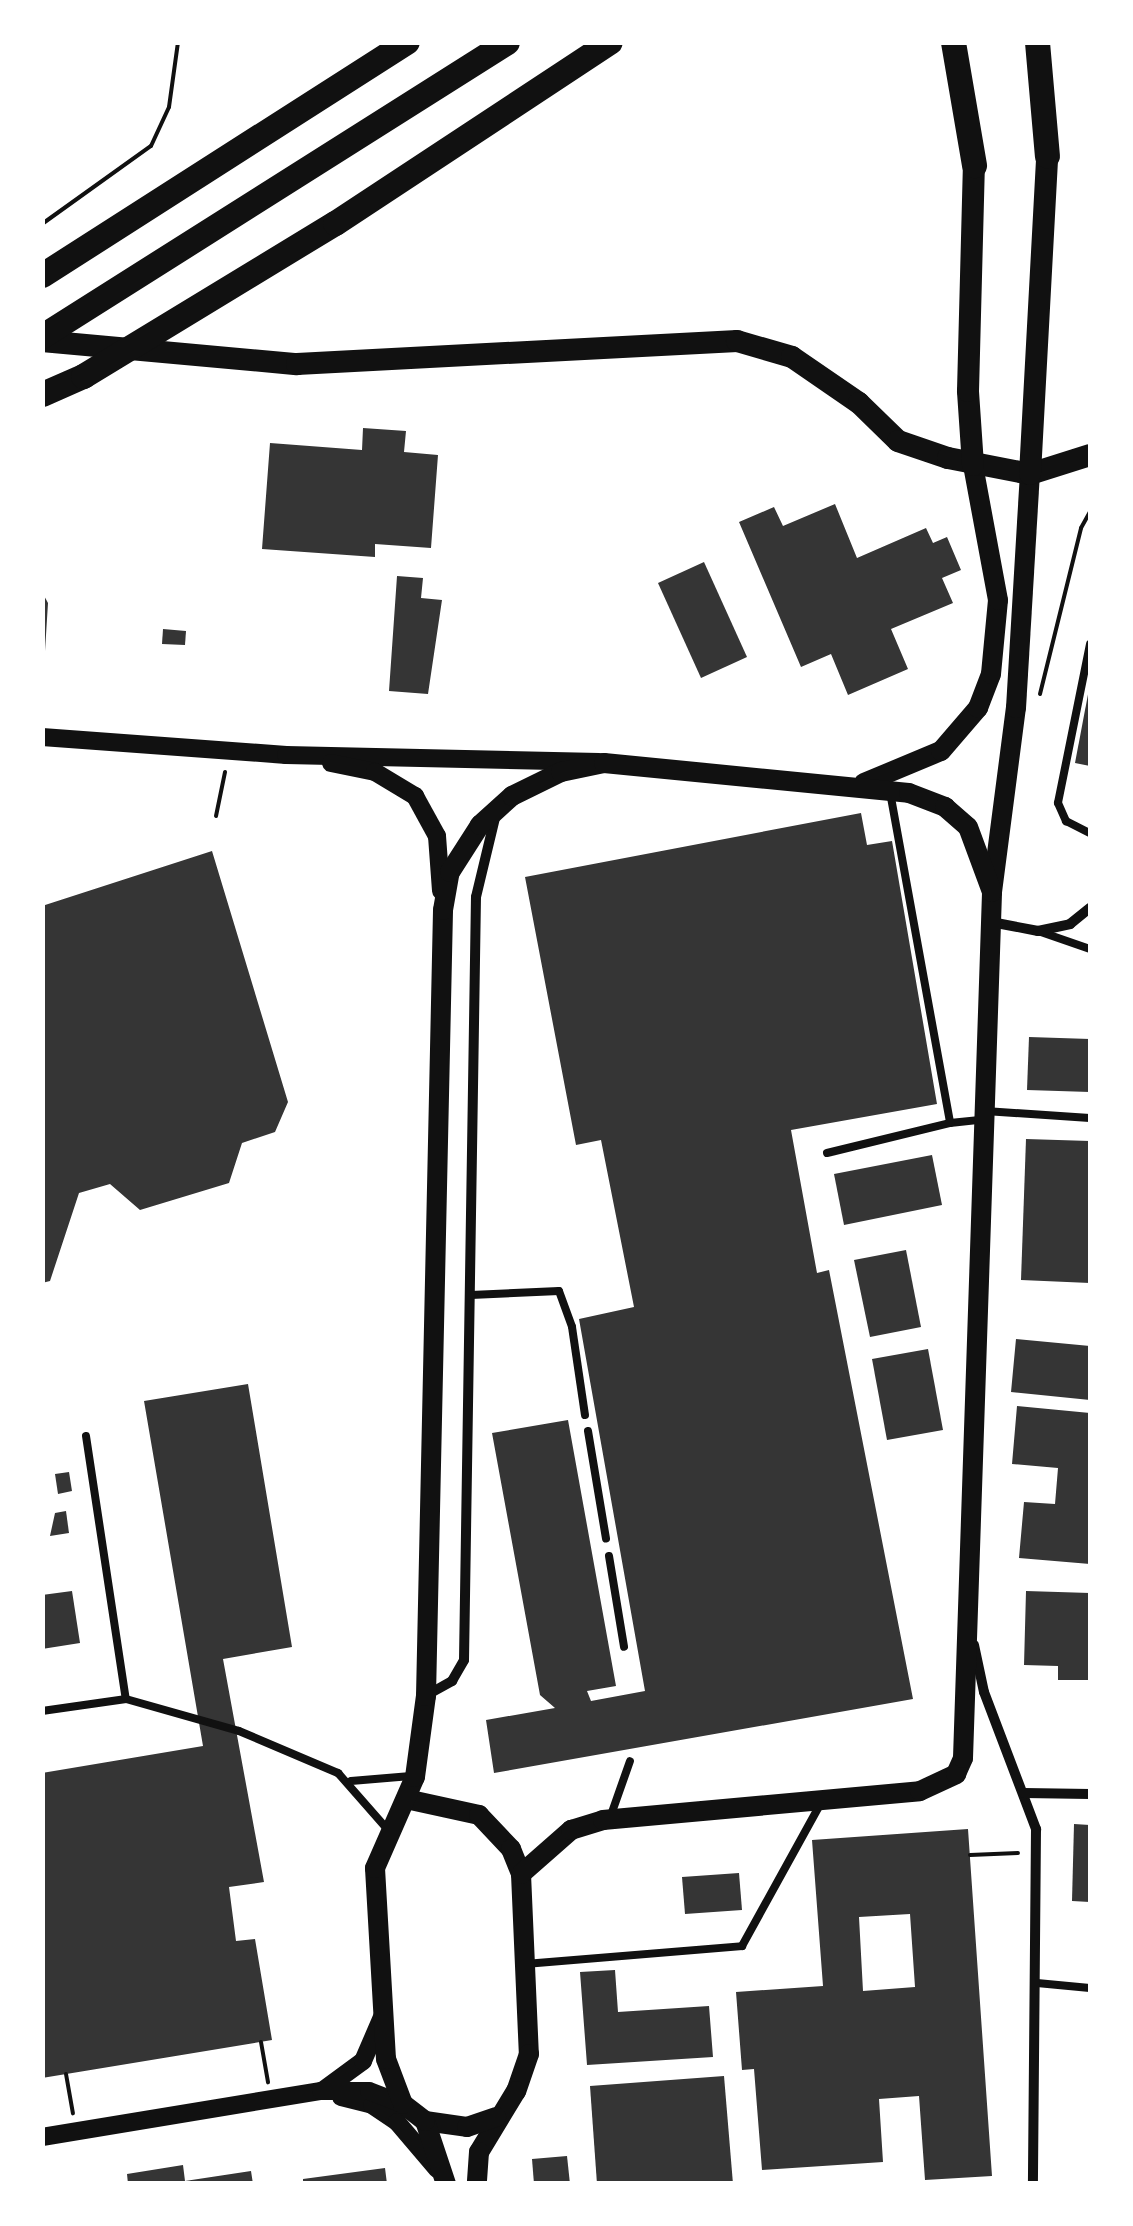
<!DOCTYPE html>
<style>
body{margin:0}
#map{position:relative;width:1133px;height:2226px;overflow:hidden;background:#fff;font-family:Spectral,serif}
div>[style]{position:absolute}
.building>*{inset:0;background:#353535}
.path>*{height:4px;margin:-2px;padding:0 2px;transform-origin:2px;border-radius:2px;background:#111}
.service>*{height:8px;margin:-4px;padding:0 4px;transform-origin:4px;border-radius:4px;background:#111}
.minor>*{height:10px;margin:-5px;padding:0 5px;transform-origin:5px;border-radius:5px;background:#111}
.tertiary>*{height:18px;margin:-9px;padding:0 9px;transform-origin:9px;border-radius:9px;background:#111}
.secondary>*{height:20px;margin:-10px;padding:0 10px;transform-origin:10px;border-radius:10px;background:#111}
.primary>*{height:22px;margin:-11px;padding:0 11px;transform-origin:11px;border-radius:11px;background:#111}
.motorway>*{height:25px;margin:-12.5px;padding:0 12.5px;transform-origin:12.5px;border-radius:12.5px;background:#111}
span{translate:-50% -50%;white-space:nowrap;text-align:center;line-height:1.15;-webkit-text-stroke:10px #fff;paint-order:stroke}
.frame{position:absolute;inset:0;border:45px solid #fff;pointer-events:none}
</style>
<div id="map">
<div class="building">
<div style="clip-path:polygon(363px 428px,406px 431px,404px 452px,438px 455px,431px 548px,375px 544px,375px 557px,262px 549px,270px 443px,362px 450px)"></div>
<div style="clip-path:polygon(835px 504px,857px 558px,926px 528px,933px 543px,947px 537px,961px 570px,942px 578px,953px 603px,891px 629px,908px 669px,848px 695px,831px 654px,801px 667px,739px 522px,774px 507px,783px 526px)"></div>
<div style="clip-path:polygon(704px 562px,747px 657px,701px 678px,658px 583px)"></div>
<div style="clip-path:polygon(397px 576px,423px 578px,421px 598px,442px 600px,428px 694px,389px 691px)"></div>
<div style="clip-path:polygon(42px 592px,48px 603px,45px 651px,42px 651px)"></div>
<div style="clip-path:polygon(163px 629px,186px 631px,185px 645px,162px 644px)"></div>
<div style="clip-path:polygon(1089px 689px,1090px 690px,1090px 766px,1075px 763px)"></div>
<div style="clip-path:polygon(861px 813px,867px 845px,892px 841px,937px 1104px,791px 1130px,817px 1273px,829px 1270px,913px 1699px,494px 1773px,486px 1720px,555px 1708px,540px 1695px,492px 1433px,568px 1420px,616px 1686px,587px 1691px,591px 1701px,645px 1691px,579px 1319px,634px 1307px,601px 1140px,576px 1145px,525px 877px)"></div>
<div style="clip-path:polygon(212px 851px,288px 1102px,275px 1132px,242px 1143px,229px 1183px,140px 1210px,110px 1184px,79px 1193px,50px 1281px,42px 1283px,42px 906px)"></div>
<div style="clip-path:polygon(1029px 1037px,1090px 1039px,1090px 1092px,1027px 1090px)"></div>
<div style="clip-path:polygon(1026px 1139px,1090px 1141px,1090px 1283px,1021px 1280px)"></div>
<div style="clip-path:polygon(932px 1155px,942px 1205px,844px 1225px,834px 1174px)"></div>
<div style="clip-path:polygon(906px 1250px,921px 1327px,870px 1337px,854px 1260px)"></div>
<div style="clip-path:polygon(1016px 1339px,1090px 1346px,1090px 1400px,1011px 1392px)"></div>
<div style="clip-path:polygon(928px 1349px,943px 1430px,887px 1440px,872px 1359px)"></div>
<div style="clip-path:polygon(248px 1384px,292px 1647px,223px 1659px,264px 1882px,229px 1887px,236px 1941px,255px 1939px,272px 2040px,42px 2078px,42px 1773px,203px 1746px,144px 1401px)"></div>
<div style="clip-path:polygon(1017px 1406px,1090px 1413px,1090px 1564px,1019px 1558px,1024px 1502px,1055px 1504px,1058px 1468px,1012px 1464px)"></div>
<div style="clip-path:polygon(69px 1472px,72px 1491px,58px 1494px,55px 1474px)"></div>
<div style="clip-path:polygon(66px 1511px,69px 1533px,50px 1536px,55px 1513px)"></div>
<div style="clip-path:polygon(72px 1591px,80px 1643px,42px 1649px,42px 1595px)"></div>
<div style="clip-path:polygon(1026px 1591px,1090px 1593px,1090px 1680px,1058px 1680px,1058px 1666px,1024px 1665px)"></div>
<div style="clip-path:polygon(1074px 1824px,1090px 1825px,1090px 1902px,1072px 1901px)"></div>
<div style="clip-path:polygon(evenodd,968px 1829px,992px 2176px,925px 2180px,919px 2096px,879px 2099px,883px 2162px,762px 2170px,754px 2069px,742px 2070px,736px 1992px,823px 1986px,812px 1840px,968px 1829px,910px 1914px,915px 1987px,863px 1991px,859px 1917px,910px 1914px)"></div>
<div style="clip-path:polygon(739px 1873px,742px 1910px,685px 1914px,682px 1877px)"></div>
<div style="clip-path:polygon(615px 1970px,618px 2012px,709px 2006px,713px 2057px,587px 2065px,580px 1972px)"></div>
<div style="clip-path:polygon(724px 2076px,733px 2184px,597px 2184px,590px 2086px)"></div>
<div style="clip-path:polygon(567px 2156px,570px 2184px,534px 2184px,532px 2159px)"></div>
<div style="clip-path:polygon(183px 2165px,185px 2181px,251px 2171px,253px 2184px,128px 2184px,127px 2174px)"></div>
<div style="clip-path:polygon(385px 2168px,387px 2184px,303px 2184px,303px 2179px)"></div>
</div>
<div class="path">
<div style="left:42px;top:224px;width:134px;rotate:-35.6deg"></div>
<div style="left:151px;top:146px;width:43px;rotate:-65.2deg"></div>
<div style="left:169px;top:107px;width:66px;rotate:-82.1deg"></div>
<div style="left:1040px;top:694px;width:171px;rotate:-76.1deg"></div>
<div style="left:1081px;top:528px;width:18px;rotate:-61deg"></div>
<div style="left:216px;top:816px;width:45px;rotate:-78.4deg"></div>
<div style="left:970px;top:1855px;width:48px;rotate:-2.4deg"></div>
<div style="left:261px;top:2042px;width:41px;rotate:80.1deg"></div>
<div style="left:66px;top:2074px;width:40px;rotate:80deg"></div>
</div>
<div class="service">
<div style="left:1090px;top:644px;width:162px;rotate:101.4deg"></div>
<div style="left:1058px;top:803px;width:20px;rotate:66deg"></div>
<div style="left:1066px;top:821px;width:27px;rotate:27deg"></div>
<div style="left:890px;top:792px;width:336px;rotate:79.7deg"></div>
<div style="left:950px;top:1123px;width:30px;rotate:-6deg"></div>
<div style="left:1038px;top:931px;width:55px;rotate:19.1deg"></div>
<div style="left:985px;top:1111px;width:105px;rotate:3.8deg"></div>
<div style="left:827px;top:1153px;width:127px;rotate:-13.7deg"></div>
<div style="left:471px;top:1295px;width:88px;rotate:-2.6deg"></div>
<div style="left:559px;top:1291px;width:38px;rotate:70deg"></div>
<div style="left:572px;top:1327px;width:89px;rotate:81.6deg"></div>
<div style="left:588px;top:1431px;width:109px;rotate:80.5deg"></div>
<div style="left:86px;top:1436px;width:266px;rotate:81.4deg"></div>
<div style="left:126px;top:1699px;width:117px;rotate:15.8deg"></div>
<div style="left:239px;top:1731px;width:108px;rotate:23deg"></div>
<div style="left:338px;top:1773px;width:76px;rotate:48.7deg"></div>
<div style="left:609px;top:1556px;width:92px;rotate:80.6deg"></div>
<div style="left:42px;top:1711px;width:85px;rotate:-8.1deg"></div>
<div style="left:351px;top:1781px;width:60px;rotate:-4.8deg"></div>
<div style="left:611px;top:1815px;width:57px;rotate:-70.6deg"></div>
<div style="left:525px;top:1964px;width:218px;rotate:-4.7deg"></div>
<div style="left:742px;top:1946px;width:163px;rotate:-61.1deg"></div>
<div style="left:1037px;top:1983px;width:53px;rotate:5.4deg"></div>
</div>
<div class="minor">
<div style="left:991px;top:922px;width:48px;rotate:10.8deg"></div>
<div style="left:1038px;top:931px;width:33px;rotate:-12deg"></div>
<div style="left:1070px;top:924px;width:26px;rotate:-39deg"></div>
<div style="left:974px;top:1645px;width:48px;rotate:78deg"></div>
<div style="left:984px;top:1692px;width:147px;rotate:69.2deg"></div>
<div style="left:1036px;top:1829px;width:355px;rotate:90.5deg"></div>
<div style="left:427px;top:1695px;width:29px;rotate:-29deg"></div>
<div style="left:452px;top:1681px;width:24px;rotate:-60deg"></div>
<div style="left:464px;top:1660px;width:763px;rotate:-89.1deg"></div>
<div style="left:476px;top:897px;width:81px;rotate:-76.5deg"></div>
<div style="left:1024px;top:1793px;width:66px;rotate:0.9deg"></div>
</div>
<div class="tertiary">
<div style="left:42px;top:737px;width:245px;rotate:4.2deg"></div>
<div style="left:286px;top:755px;width:313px;rotate:1.3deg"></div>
<div style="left:331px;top:763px;width:45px;rotate:11.6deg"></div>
<div style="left:375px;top:772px;width:47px;rotate:31deg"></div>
<div style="left:415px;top:796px;width:46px;rotate:61.2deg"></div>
<div style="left:437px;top:836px;width:55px;rotate:85.8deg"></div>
<div style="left:322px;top:2091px;width:51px;rotate:-36.2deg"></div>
<div style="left:363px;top:2061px;width:48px;rotate:-66.6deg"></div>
<div style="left:341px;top:2097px;width:32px;rotate:14deg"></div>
<div style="left:372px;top:2105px;width:30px;rotate:34deg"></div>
<div style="left:397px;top:2122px;width:62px;rotate:49.6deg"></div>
<div style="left:42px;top:2137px;width:283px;rotate:-9.4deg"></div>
<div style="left:321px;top:2091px;width:48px"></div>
<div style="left:369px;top:2091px;width:36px;rotate:21deg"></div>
</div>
<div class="secondary">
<div style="left:864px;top:783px;width:83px;rotate:-22.6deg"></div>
<div style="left:941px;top:751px;width:57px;rotate:-49.3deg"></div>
<div style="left:978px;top:708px;width:36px;rotate:-69deg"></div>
<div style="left:991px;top:674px;width:74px;rotate:-84.6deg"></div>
<div style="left:998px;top:600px;width:137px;rotate:-100.5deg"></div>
<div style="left:406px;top:1799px;width:75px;rotate:12.4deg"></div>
<div style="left:479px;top:1815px;width:47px;rotate:46.7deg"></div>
<div style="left:511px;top:1849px;width:27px;rotate:68deg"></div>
<div style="left:521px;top:1874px;width:180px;rotate:87.5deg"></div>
<div style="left:529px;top:2054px;width:39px;rotate:109deg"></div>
<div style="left:516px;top:2091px;width:71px;rotate:121.2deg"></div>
<div style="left:479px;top:2152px;width:32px;rotate:94deg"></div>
<div style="left:521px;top:1874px;width:67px;rotate:-41.3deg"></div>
<div style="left:571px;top:1830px;width:34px;rotate:-17deg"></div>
<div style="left:603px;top:1820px;width:318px;rotate:-5.2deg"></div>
<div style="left:920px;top:1791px;width:40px;rotate:-25deg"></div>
<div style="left:956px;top:1774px;width:17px;rotate:-66deg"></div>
<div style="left:963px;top:1758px;width:866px;rotate:-88.08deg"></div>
<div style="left:992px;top:892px;width:186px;rotate:-82.6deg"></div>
<div style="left:1016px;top:708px;width:234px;rotate:-86.6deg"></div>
<div style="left:425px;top:2121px;width:42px;rotate:8.1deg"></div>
<div style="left:467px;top:2127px;width:31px;rotate:-19deg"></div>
<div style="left:446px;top:2184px;width:66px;rotate:-108.4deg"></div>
<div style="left:425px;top:2121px;width:28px;rotate:-142deg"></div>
<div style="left:403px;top:2104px;width:48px;rotate:-110.7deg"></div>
<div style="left:386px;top:2059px;width:191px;rotate:-93.3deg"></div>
<div style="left:375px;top:1868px;width:99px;rotate:-66.3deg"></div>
<div style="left:415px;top:1777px;width:82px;rotate:-82.3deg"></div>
<div style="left:426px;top:1696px;width:786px;rotate:-88.76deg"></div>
<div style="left:443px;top:910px;width:39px;rotate:-80deg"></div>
<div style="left:450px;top:872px;width:56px;rotate:-57.4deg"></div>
<div style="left:480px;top:825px;width:43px;rotate:-42.2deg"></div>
<div style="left:512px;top:796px;width:55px;rotate:-26.1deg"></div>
<div style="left:561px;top:772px;width:44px;rotate:-11.8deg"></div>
<div style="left:604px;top:763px;width:306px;rotate:5.6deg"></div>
<div style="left:909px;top:793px;width:39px;rotate:21deg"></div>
<div style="left:945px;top:807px;width:30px;rotate:41deg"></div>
<div style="left:968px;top:827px;width:69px;rotate:69.7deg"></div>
</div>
<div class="primary">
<div style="left:42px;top:341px;width:256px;rotate:5.2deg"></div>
<div style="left:297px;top:364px;width:441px;rotate:-3deg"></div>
<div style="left:737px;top:341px;width:57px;rotate:16.2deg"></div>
<div style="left:792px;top:357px;width:81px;rotate:34.5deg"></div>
<div style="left:859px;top:403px;width:54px;rotate:44.3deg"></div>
<div style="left:898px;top:441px;width:53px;rotate:18.8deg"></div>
<div style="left:948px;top:458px;width:84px;rotate:11deg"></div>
<div style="left:1030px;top:474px;width:63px;rotate:-17.6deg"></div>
<div style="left:973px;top:465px;width:74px;rotate:-93.9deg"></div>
<div style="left:968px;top:391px;width:226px;rotate:-88.5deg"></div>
<div style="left:1030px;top:474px;width:318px;rotate:-86.9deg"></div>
</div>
<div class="motorway">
<div style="left:953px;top:42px;width:125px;rotate:80.3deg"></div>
<div style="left:1037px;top:42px;width:114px;rotate:85deg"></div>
<div style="left:42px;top:275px;width:433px;rotate:-32.6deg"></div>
<div style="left:42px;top:336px;width:550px;rotate:-32.3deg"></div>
<div style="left:42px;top:394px;width:45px;rotate:-23.7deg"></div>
<div style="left:83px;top:376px;width:295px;rotate:-31.3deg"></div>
<div style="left:335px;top:223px;width:329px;rotate:-33.4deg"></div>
</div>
<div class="frame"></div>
</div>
